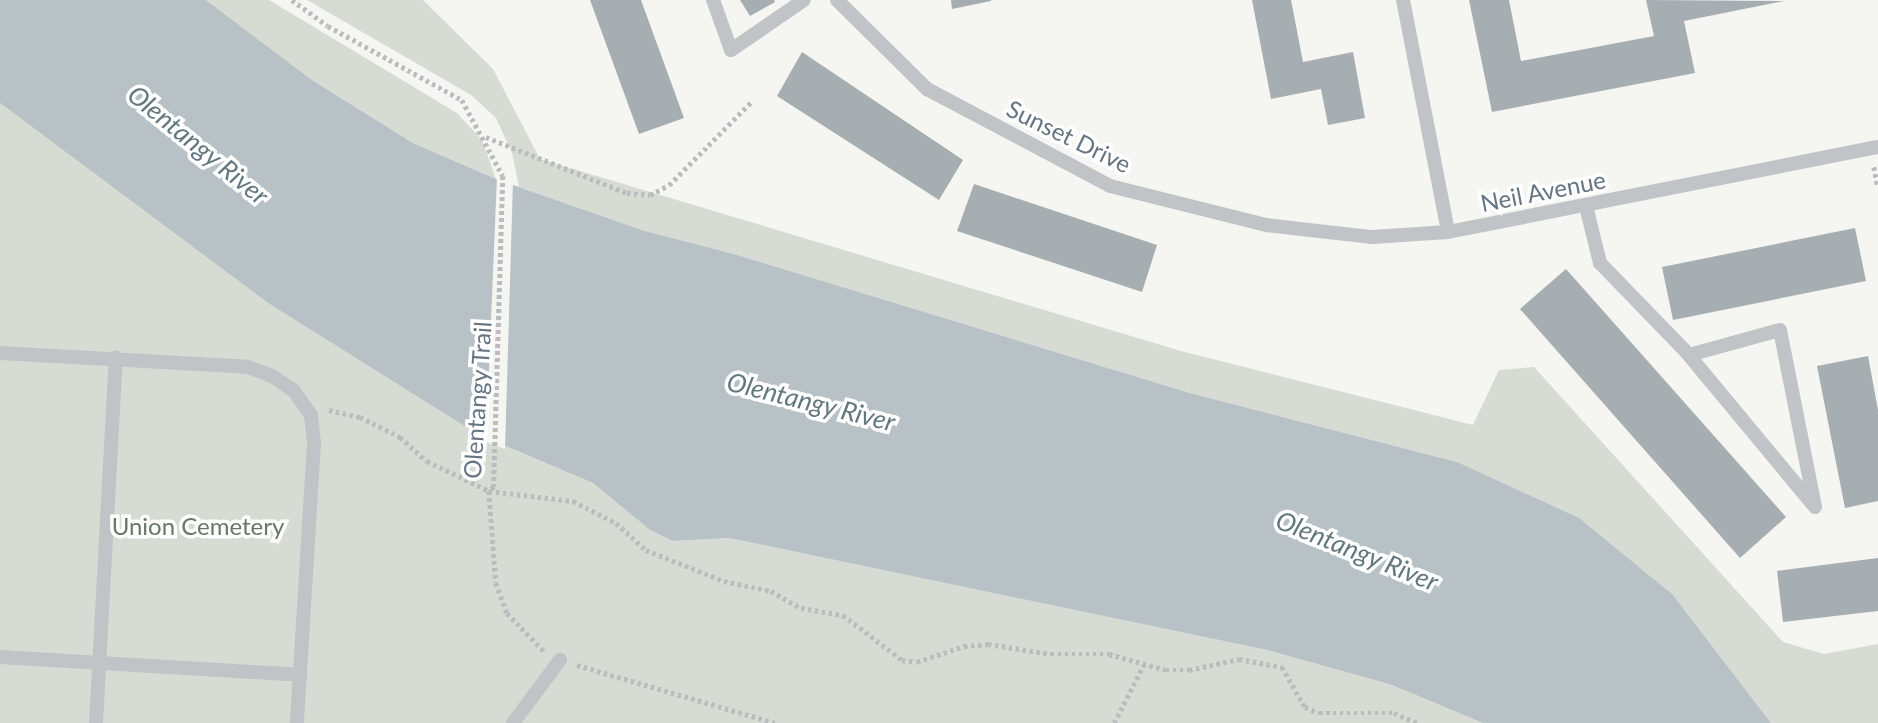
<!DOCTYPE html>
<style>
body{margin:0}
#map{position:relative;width:1878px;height:723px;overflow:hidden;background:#f5f5f2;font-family:Lato,sans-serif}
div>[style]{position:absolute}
.green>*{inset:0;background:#d6dcd3}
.water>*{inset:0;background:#b8c2c6}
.pier>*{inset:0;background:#f5f5f2}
.building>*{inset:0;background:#a6aeb2}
.path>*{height:4.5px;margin-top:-2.25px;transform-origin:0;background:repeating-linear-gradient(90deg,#babcbe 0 3.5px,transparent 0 7px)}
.lane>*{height:14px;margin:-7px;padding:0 7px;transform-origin:7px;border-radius:7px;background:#c0c4c7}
span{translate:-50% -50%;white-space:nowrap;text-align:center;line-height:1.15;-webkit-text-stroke:7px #fff;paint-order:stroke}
.street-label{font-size:24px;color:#667581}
.park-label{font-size:24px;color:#697865}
.water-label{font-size:26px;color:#62777e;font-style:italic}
</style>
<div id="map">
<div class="green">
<div style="clip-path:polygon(206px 0,269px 0,457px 113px,482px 140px,496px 179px,413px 143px,312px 80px)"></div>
<div style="clip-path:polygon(307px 0,423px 0,493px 69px,540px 159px,1181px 351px,1473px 425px,1499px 370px,1534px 367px,1783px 642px,1824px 654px,1878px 644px,1878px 723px,1771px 723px,1673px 595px,1457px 462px,1190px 393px,734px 254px,645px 231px,519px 187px,512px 153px,496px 118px,471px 95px)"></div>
<div style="clip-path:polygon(0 103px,268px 303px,477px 434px,593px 483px,650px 530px,673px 541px,729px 538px,1267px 650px,1392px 685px,1483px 723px,0 723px)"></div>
</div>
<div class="water">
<div style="clip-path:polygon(0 0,206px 0,312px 80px,413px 143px,496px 179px,645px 231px,734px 254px,1190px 393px,1457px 462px,1579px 518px,1673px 595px,1771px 723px,1483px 723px,1392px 685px,1267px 650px,729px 538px,673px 541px,650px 530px,593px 483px,477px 434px,268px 303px,0 103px)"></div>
</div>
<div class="pier">
<div style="clip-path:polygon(497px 176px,513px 181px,505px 449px,486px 442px)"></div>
</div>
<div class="building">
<div style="clip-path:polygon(590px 0,641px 0,684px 118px,639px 134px)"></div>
<div style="clip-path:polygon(740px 0,774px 0,775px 2px,750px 16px)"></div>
<div style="clip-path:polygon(951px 0,991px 0,991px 1px,952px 9px)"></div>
<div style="clip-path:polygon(1252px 0,1291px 0,1303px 62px,1353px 52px,1365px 118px,1328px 125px,1321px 89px,1271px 99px)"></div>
<div style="clip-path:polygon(1469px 0,1509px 0,1521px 61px,1654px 36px,1646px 0,1784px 1px,1684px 21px,1695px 73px,1492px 112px)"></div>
<div style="clip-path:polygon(802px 52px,963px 160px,939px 200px,777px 96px)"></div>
<div style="clip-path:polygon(974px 184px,1157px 245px,1142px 292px,957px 231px)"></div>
<div style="clip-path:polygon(1855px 228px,1866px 281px,1673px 320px,1662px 267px)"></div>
<div style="clip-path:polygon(1566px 269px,1786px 517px,1740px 558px,1520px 309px)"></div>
<div style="clip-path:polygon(1868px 356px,1878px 410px,1878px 501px,1845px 508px,1817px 366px)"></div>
<div style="clip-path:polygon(1878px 558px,1878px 611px,1783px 622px,1777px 571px)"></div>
</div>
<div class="path">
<div style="left:292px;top:0;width:44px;rotate:35.8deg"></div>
<div style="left:328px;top:26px;width:153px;rotate:28.9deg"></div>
<div style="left:462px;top:100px;width:86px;rotate:61.7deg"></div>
<div style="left:503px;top:176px;width:311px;rotate:91.7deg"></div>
<div style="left:494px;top:487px;width:6px;rotate:141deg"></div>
<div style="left:489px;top:491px;width:92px;rotate:85.6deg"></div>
<div style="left:496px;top:583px;width:32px;rotate:70deg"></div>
<div style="left:507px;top:613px;width:53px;rotate:45.8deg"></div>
<div style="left:486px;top:137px;width:152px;rotate:21.7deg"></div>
<div style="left:627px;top:193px;width:23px;rotate:5deg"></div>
<div style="left:650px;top:195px;width:21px;rotate:-28deg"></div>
<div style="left:669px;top:185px;width:117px;rotate:-45.3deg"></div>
<div style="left:1874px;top:167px;width:20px;rotate:79deg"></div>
<div style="left:329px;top:410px;width:32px;rotate:13deg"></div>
<div style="left:360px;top:417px;width:45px;rotate:26.6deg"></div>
<div style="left:400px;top:437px;width:36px;rotate:42deg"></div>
<div style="left:427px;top:461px;width:69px;rotate:25.8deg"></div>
<div style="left:489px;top:491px;width:85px;rotate:6.8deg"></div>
<div style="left:573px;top:501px;width:48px;rotate:27.1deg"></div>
<div style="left:616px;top:523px;width:40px;rotate:42deg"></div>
<div style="left:646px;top:550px;width:84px;rotate:21.7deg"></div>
<div style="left:724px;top:581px;width:48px;rotate:12deg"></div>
<div style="left:771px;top:591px;width:34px;rotate:30deg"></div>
<div style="left:801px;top:608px;width:43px;rotate:9.5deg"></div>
<div style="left:843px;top:615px;width:74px;rotate:37.3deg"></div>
<div style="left:902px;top:660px;width:15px;rotate:8deg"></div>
<div style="left:917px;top:662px;width:50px;rotate:-18.8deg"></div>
<div style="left:964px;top:646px;width:24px;rotate:-5deg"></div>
<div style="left:988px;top:644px;width:64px;rotate:9deg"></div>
<div style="left:1051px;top:654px;width:58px"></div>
<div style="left:1109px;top:654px;width:59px;rotate:15.7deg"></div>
<div style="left:1166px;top:670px;width:23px"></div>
<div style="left:1189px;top:670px;width:51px;rotate:-12.4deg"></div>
<div style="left:1239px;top:659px;width:44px;rotate:10.5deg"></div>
<div style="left:1282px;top:667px;width:46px;rotate:60.1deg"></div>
<div style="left:1305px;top:707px;width:15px;rotate:23deg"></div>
<div style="left:1319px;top:713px;width:75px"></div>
<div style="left:1394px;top:713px;width:26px;rotate:23deg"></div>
<div style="left:577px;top:665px;width:206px;rotate:16.3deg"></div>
<div style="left:1114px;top:723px;width:64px;rotate:-63deg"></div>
</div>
<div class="lane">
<div style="left:713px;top:0;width:53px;rotate:70.2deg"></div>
<div style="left:731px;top:50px;width:88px;rotate:-34.4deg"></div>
<div style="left:837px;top:0;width:127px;rotate:44.7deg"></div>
<div style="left:927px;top:89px;width:207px;rotate:27.9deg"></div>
<div style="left:1110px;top:186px;width:161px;rotate:14deg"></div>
<div style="left:1266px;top:225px;width:107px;rotate:6.5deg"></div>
<div style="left:1372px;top:237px;width:76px;rotate:-3.8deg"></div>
<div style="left:1448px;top:232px;width:438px;rotate:-11.2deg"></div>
<div style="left:1403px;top:0;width:236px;rotate:79deg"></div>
<div style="left:1586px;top:206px;width:59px;rotate:76.2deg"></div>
<div style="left:1600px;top:263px;width:128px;rotate:45.9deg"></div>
<div style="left:1780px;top:330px;width:180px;rotate:78.8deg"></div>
<div style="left:1815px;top:507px;width:197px;rotate:-129.7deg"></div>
<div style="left:1689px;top:355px;width:94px;rotate:-15.4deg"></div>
<div style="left:0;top:353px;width:248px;rotate:3.2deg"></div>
<div style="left:248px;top:367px;width:26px;rotate:21deg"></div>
<div style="left:272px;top:376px;width:27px;rotate:34deg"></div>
<div style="left:294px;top:391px;width:29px;rotate:55deg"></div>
<div style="left:311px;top:415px;width:28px;rotate:84deg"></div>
<div style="left:314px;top:443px;width:281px;rotate:93.5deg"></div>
<div style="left:0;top:657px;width:301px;rotate:3.4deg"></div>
<div style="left:96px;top:723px;width:366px;rotate:-86.9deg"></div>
<div style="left:513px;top:723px;width:79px;rotate:-53.3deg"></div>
</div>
<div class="street-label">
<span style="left:1069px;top:136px;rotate:26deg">Sunset Drive</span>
<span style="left:1543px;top:191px;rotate:-11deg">Neil Avenue</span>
<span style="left:477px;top:400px;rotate:-86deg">Olentangy Trail</span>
</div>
<div class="park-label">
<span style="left:198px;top:526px">Union Cemetery</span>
</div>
<div class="water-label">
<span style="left:198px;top:145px;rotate:39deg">Olentangy River</span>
<span style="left:811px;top:402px;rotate:14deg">Olentangy River</span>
<span style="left:1357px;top:551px;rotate:22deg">Olentangy River</span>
</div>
</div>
